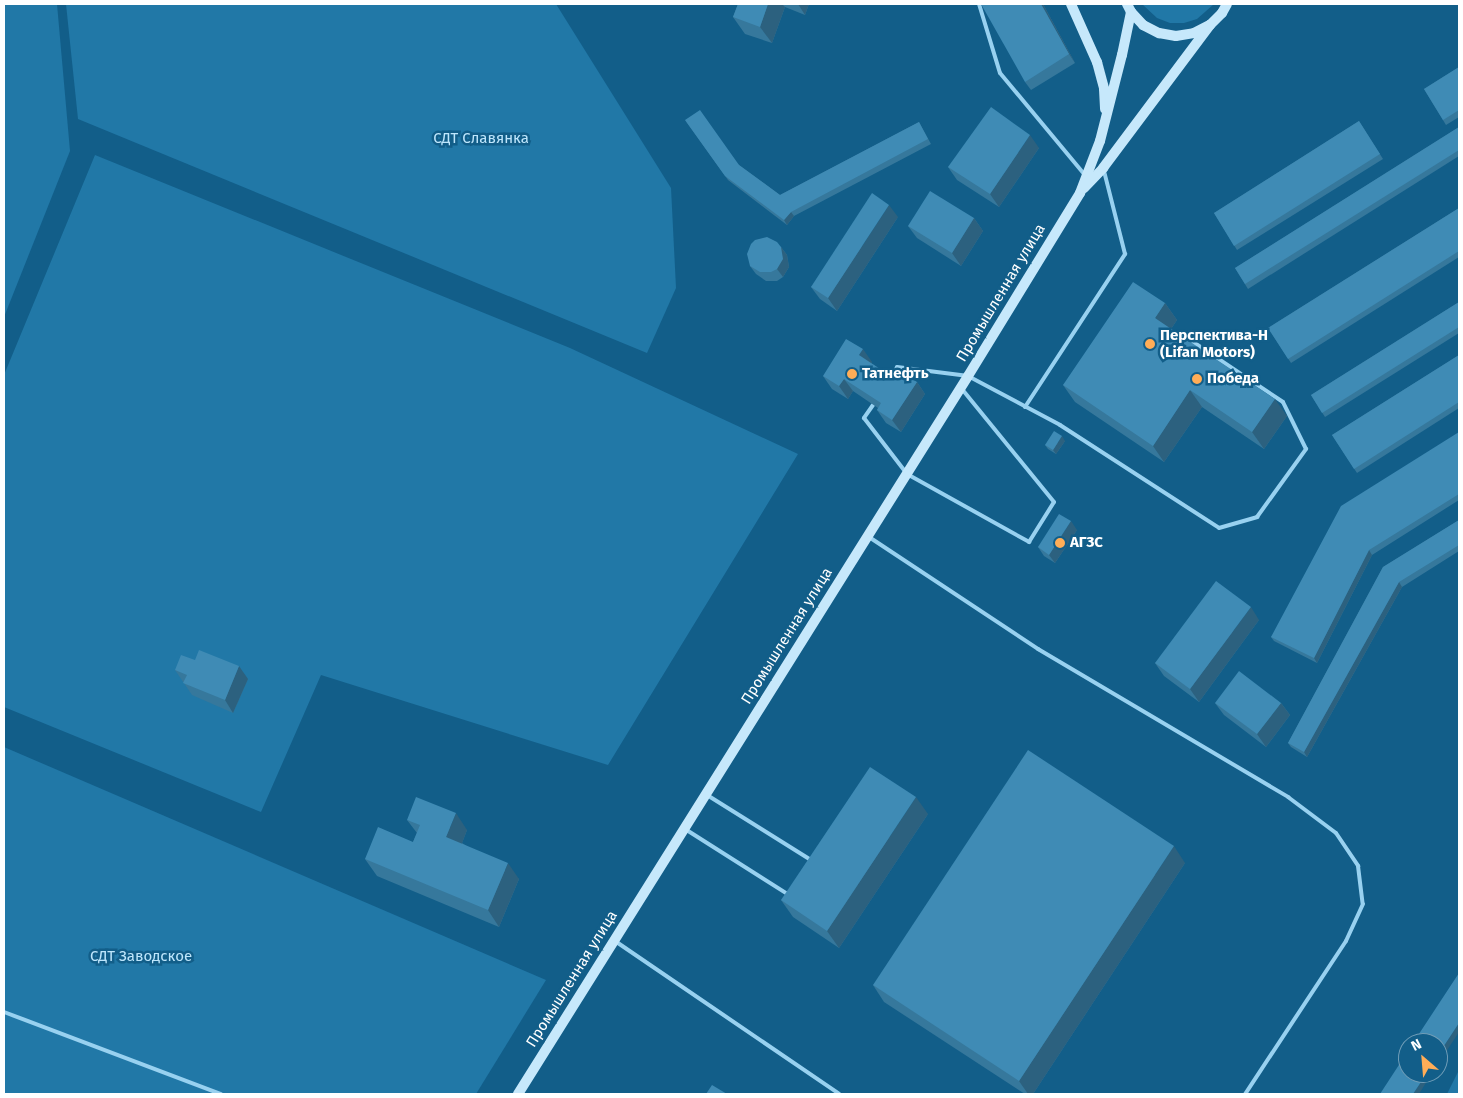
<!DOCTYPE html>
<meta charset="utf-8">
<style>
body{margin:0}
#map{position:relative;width:1463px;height:1098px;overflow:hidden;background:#125e89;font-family:"Fira Sans",sans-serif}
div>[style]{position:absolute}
.green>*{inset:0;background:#2178a7}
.lane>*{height:4px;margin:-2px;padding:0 2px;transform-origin:2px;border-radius:2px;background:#98d1f0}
.secondary>*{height:10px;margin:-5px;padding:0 5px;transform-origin:5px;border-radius:5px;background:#c6e8fb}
.wall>*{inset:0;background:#36789c}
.shaded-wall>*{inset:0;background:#2c617f}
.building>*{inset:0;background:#3f8bb5}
.dots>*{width:14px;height:14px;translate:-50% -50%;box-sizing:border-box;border:2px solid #125e89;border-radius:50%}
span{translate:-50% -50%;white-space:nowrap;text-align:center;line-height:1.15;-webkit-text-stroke:5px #125e89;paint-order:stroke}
.park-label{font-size:15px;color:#bee6fc}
.street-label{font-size:15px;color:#fff}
.poi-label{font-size:15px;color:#fff;font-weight:700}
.left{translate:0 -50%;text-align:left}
.frame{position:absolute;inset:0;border:5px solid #fff;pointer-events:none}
.north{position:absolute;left:1398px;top:1033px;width:50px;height:50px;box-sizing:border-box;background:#125e89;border:1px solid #719eb8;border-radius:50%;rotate:333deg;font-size:14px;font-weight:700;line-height:20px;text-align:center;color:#fff}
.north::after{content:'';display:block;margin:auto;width:18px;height:22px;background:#ffad57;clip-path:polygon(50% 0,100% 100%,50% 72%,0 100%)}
</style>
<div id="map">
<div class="green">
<div style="clip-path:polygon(4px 4px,57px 4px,70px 151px,4px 317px)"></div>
<div style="clip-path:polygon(66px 4px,556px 4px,671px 188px,676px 288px,647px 353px,78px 119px)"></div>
<div style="clip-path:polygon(1142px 4px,1214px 4px,1197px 19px,1184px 23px,1170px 23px,1157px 18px)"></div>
<div style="clip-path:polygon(95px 155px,570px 348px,798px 454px,608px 765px,321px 675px,261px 812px,4px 707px,4px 375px)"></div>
<div style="clip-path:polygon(4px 747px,546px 980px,476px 1094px,4px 1094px)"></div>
<div style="clip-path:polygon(1459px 1070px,1459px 1094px,1447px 1094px)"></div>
</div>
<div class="lane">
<div style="left:979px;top:4px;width:72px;rotate:73.1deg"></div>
<div style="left:1000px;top:73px;width:133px;rotate:50.2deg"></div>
<div style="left:889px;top:380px;width:15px;rotate:-58deg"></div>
<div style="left:897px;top:367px;width:72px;rotate:7.2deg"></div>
<div style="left:968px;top:376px;width:104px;rotate:28deg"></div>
<div style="left:1060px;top:425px;width:189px;rotate:32.9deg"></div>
<div style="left:1219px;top:528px;width:40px;rotate:-16deg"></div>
<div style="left:1257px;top:517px;width:84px;rotate:-54.2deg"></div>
<div style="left:1306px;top:449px;width:52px;rotate:-116.1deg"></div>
<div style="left:1283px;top:402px;width:123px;rotate:-146.3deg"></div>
<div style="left:873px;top:405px;width:16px;rotate:125deg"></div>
<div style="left:864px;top:418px;width:71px;rotate:52.5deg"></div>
<div style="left:907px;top:474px;width:140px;rotate:29.1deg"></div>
<div style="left:1029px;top:542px;width:47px;rotate:-58deg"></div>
<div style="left:1054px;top:502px;width:147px;rotate:-129.2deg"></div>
<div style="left:1025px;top:407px;width:183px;rotate:-56.8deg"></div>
<div style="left:1125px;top:254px;width:86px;rotate:-104.2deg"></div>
<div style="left:869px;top:537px;width:203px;rotate:33.5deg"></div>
<div style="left:1038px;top:649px;width:291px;rotate:30.6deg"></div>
<div style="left:1288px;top:797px;width:60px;rotate:36.9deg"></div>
<div style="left:1336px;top:833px;width:40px;rotate:56deg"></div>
<div style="left:1358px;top:866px;width:38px;rotate:83deg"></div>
<div style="left:1363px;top:904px;width:41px;rotate:114.7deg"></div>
<div style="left:1346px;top:941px;width:183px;rotate:123.4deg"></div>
<div style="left:707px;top:795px;width:123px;rotate:32deg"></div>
<div style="left:685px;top:829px;width:123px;rotate:32.4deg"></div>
<div style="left:615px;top:941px;width:271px;rotate:34.3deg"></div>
<div style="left:4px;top:1012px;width:232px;rotate:20.7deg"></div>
</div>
<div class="secondary">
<div style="left:1071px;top:4px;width:64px;rotate:65.9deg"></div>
<div style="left:1097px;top:62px;width:28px;rotate:75deg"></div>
<div style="left:1104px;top:89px;width:20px;rotate:87deg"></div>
<div style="left:1127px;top:4px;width:9px;rotate:63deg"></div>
<div style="left:1131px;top:12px;width:18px;rotate:47deg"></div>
<div style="left:1143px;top:25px;width:18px;rotate:27deg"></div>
<div style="left:1159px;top:33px;width:17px;rotate:10deg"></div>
<div style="left:1176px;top:36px;width:18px;rotate:-9deg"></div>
<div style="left:1194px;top:33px;width:18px;rotate:-27deg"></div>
<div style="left:1210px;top:25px;width:17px;rotate:-45deg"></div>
<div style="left:1222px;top:13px;width:10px;rotate:-61deg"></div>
<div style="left:1084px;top:188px;width:28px;rotate:-46deg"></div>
<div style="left:1103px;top:168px;width:179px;rotate:-53.2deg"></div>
<div style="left:518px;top:1094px;width:847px;rotate:-57.92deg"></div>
<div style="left:968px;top:376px;width:215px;rotate:-58.5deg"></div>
<div style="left:1080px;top:193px;width:56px;rotate:-69deg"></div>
<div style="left:1100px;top:141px;width:89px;rotate:-75.7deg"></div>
<div style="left:1122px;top:55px;width:44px;rotate:-78.2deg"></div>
</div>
<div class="wall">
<div style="clip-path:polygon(738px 4px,809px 4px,805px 15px,785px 7px,772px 43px,745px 34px,733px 17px)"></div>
<div style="clip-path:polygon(1043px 4px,1075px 63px,1031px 90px,1025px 82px)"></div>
<div style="clip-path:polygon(1459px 67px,1459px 117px,1446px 125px,1424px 89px)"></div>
<div style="clip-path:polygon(685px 120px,739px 165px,780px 195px,919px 122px,931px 144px,794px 216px,787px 225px,728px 180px)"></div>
<div style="clip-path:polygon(1359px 121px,1383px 159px,1237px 250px,1214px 213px)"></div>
<div style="clip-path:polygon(1459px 127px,1459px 156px,1248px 289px,1235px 268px)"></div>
<div style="clip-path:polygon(1039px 148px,999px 207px,957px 180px,948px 167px)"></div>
<div style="clip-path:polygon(1459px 208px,1459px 257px,1291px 363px,1268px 328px)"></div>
<div style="clip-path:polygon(898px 217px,837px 311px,820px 299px,811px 287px)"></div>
<div style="clip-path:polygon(974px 218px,983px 231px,961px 266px,917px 238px,908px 226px)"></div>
<div style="clip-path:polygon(781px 247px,787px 255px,789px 267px,783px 277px,777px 281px,766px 281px,756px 274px,750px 266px)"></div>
<div style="clip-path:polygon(1459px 302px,1459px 333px,1325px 417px,1311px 395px)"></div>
<div style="clip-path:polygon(1165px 303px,1177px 320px,1171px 329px,1287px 416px,1264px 449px,1202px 407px,1164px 462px,1075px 402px,1063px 385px)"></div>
<div style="clip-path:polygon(1459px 355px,1459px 408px,1357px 473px,1332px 435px)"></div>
<div style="clip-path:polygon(872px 362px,871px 363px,895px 379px,917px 382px,925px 394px,901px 432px,886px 423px,877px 410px,878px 408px,853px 391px,848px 399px,832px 389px,823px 376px)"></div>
<div style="clip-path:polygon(1459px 432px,1459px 500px,1372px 555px,1317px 663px,1274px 641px,1271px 637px)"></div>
<div style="clip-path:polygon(1065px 441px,1056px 454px,1048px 449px,1045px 445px)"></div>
<div style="clip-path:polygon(1459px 520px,1459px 551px,1402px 587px,1307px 757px,1291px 747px,1288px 743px,1383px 567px)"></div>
<div style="clip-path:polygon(1077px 530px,1055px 563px,1044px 556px,1038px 547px)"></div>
<div style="clip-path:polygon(1259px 620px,1199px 702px,1164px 676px,1155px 663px)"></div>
<div style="clip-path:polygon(195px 660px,248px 679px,233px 713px,192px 695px,175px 670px)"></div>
<div style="clip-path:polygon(1215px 703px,1281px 703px,1290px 715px,1266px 747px,1224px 715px)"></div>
<div style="clip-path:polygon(928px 814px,839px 948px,793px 917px,781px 900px)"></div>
<div style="clip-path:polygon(407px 820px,467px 830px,462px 843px,519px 879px,499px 927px,377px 876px,365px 859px,413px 842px,417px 833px)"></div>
<div style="clip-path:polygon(1185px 863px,1033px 1094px,1025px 1094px,884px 1002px,873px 985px)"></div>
</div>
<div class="shaded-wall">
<div style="clip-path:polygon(768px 4px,782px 4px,785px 7px,772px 43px,760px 27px)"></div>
<div style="clip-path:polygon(798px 4px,809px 4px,805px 15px)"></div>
<div style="clip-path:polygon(1041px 4px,1043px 4px,1075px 63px,1069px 54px)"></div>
<div style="clip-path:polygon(1030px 135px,1039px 148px,999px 207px,990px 194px)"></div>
<div style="clip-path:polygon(889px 205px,898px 217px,837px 311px,828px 298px)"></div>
<div style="clip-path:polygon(791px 212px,794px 216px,787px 225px,784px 220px)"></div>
<div style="clip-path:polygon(974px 218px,983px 231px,961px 266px,952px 253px)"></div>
<div style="clip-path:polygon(781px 247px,787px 255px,789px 267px,783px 277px,777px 269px)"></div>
<div style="clip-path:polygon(1165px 303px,1177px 320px,1167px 335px,1155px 318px)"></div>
<div style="clip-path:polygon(863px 349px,872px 362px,868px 368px,859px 355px)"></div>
<div style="clip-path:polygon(844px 379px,853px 391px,848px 399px,839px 386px)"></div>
<div style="clip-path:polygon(917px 382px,925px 394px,901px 432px,892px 420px)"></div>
<div style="clip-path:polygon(1190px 390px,1202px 407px,1164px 462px,1153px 446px)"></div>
<div style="clip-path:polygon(1275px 399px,1287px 416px,1264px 449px,1252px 432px)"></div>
<div style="clip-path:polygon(1062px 436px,1065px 441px,1056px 454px,1053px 450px)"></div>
<div style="clip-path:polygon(1071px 521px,1077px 530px,1055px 563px,1049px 555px)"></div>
<div style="clip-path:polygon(1369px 550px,1372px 555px,1317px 663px,1314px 658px)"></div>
<div style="clip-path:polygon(1399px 582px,1402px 587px,1307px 757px,1304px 752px)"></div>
<div style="clip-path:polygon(1251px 607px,1259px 620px,1199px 702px,1190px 689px)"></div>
<div style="clip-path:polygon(239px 666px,248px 679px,233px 713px,225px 700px)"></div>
<div style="clip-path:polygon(1281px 703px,1290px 715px,1266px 747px,1257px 734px)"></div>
<div style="clip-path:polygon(916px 797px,928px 814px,839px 948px,827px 931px)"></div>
<div style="clip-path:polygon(456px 813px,467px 830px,458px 854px,446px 837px)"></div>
<div style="clip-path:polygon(1174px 846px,1185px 863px,1033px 1094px,1028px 1094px,1019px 1081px)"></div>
<div style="clip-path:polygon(508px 863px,519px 879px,499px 927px,488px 910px)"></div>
<div style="clip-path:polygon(1459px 1023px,1459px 1032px,1438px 1064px,1438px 1055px)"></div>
<div style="clip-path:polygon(1427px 1073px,1432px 1073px,1419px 1094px,1413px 1094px)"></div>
</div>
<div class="building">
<div style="clip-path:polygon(738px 4px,768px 4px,760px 27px,733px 17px)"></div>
<div style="clip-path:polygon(981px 4px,1041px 4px,1069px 54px,1025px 82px)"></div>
<div style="clip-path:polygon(1459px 67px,1459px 110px,1443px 120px,1424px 89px)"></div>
<div style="clip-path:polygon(991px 107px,1030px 135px,990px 194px,948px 167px)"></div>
<div style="clip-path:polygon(700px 110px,739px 165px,780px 195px,919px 122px,928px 139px,791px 212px,784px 220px,725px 176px,685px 120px)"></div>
<div style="clip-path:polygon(1359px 121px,1380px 154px,1234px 246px,1214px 213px)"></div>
<div style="clip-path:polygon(1459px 127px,1459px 150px,1245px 284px,1235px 268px)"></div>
<div style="clip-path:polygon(930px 191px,974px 218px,952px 253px,908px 226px)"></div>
<div style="clip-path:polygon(872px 193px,889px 205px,828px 298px,811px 287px)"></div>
<div style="clip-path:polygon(1459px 208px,1459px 251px,1288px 359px,1268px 328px)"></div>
<div style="clip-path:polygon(767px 237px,777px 242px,781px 247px,783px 259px,777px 269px,771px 272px,760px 272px,750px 266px,747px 254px,751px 244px,755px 240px)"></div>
<div style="clip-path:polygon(1133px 282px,1165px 303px,1155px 318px,1275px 399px,1252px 432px,1190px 390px,1153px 446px,1063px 385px)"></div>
<div style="clip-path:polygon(1459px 302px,1459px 327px,1322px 413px,1311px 395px)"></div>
<div style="clip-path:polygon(846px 339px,863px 349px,859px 355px,895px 379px,900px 371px,917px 382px,892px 420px,877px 410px,881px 403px,844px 379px,839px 386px,823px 376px)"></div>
<div style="clip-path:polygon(1459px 355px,1459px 402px,1354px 469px,1332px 435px)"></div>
<div style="clip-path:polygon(1054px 431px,1062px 436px,1053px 450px,1045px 445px)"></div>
<div style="clip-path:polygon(1459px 432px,1459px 494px,1369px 550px,1314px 658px,1271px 637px,1341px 506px)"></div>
<div style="clip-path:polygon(1059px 514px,1071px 521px,1049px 555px,1038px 547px)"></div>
<div style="clip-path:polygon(1459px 520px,1459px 545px,1399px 582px,1304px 752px,1288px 743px,1383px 567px)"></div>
<div style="clip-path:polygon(1216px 581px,1251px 607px,1190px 689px,1155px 663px)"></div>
<div style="clip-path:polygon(199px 650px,239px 666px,225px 700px,183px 683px,187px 675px,175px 670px,181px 655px,195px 660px)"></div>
<div style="clip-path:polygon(1239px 671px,1281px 703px,1257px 734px,1215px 703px)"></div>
<div style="clip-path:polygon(1028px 750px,1174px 846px,1019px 1081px,873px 985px)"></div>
<div style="clip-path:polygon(870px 767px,916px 797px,827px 931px,781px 900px)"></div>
<div style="clip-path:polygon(416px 797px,456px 813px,446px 837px,508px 863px,488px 910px,365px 859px,378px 827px,413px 842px,420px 825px,407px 820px)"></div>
<div style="clip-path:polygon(1459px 973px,1459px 1023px,1438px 1055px,1438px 1043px,1413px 1043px)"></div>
<div style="clip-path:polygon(1408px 1051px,1408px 1073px,1427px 1073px,1413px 1094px,1380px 1094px)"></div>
<div style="clip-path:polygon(712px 1085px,727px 1094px,706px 1094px)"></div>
</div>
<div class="dots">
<div style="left:1150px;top:344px;background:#ffad57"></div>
<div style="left:852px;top:374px;background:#ffad57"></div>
<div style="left:1197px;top:379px;background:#ffad57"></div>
<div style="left:1060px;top:543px;background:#ffad57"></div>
</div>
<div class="park-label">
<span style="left:481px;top:139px">СДТ Славянка</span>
<span style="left:141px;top:957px">СДТ Заводское</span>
</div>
<div class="street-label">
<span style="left:1001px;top:293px;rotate:-59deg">Промышленная улица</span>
<span style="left:787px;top:636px;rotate:-58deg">Промышленная улица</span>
<span style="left:572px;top:979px;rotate:-58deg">Промышленная улица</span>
</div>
<div class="poi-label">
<span class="left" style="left:1160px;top:344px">Перспектива-Н<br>(Lifan Motors)</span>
<span class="left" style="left:862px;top:374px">Татнефть</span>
<span class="left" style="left:1207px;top:379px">Победа</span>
<span class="left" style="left:1070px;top:543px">АГЗС</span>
</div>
<div class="frame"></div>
<div class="north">N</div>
</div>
